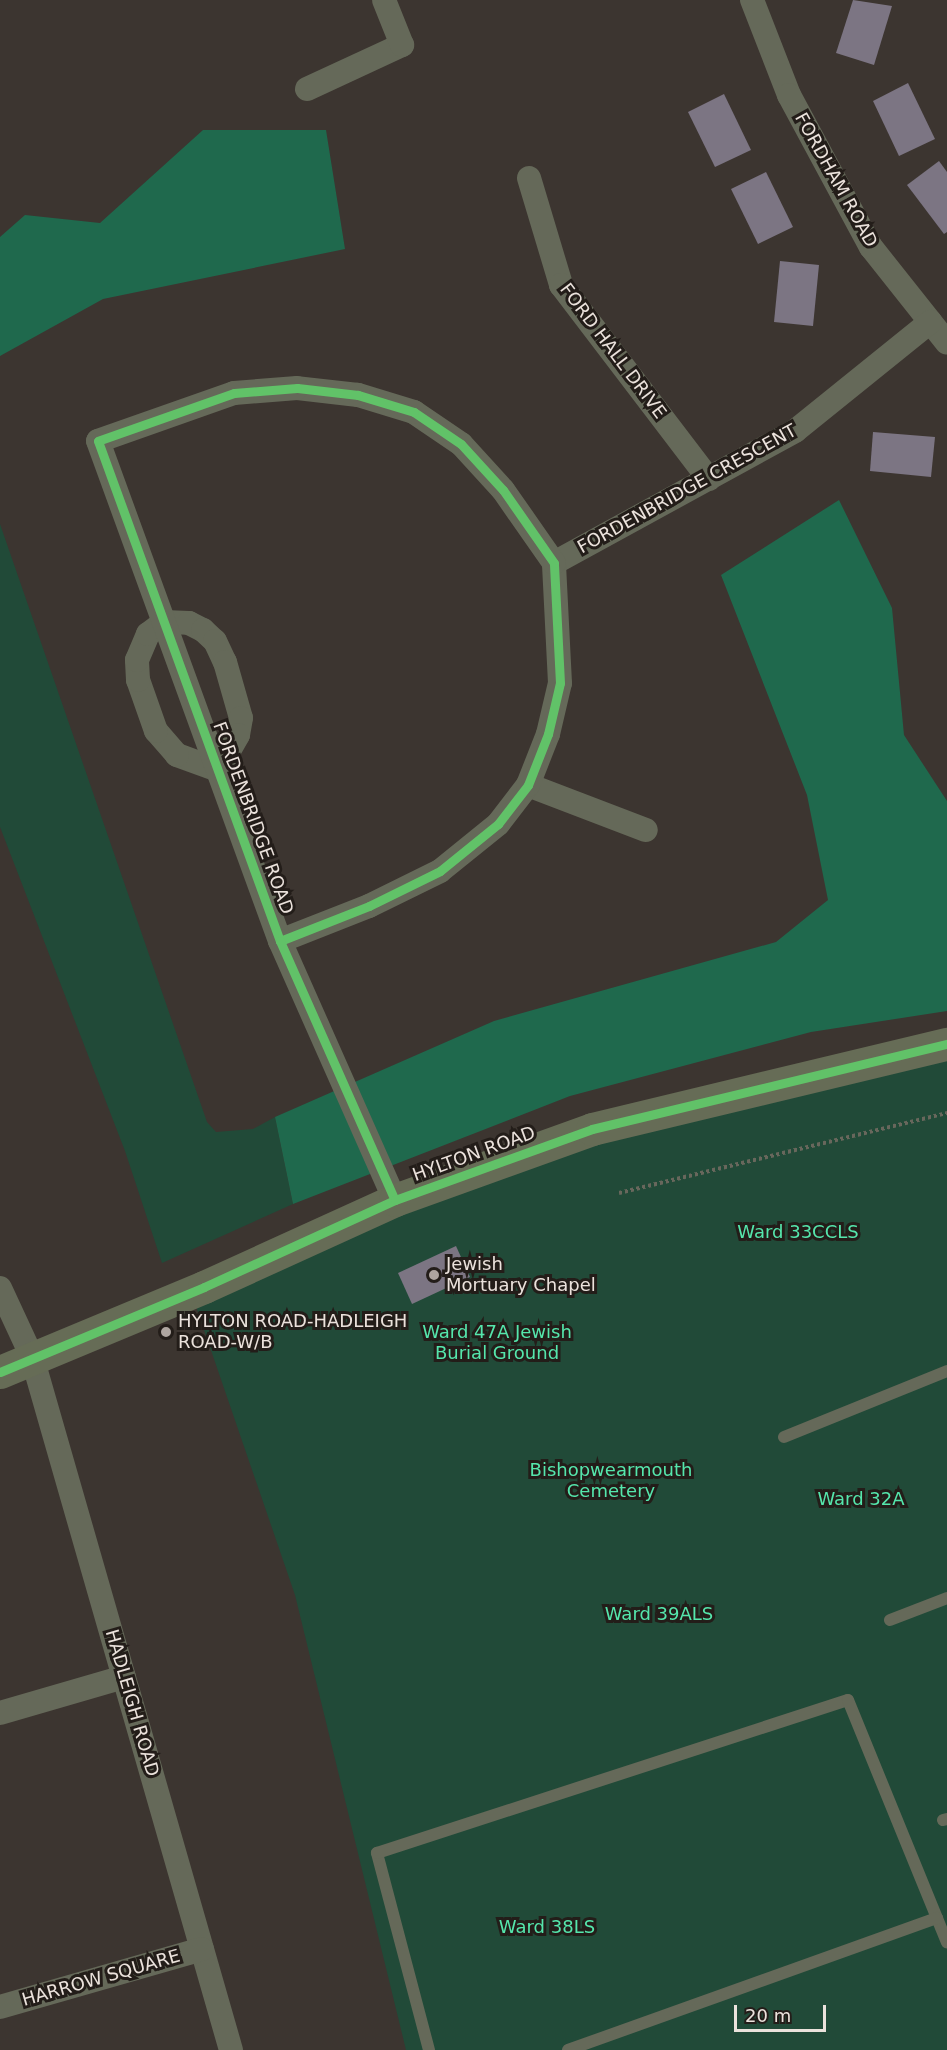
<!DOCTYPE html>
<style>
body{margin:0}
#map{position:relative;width:947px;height:2050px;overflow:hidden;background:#3c3530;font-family:"DejaVu Sans",sans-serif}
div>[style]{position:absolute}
.green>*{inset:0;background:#214a38}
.forest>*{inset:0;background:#1f694d}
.building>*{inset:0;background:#7c7583}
.path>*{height:4px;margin-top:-2px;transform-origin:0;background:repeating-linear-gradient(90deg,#68675c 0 3px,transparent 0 6px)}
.lane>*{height:12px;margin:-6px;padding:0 6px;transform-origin:6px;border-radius:6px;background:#656959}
.street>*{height:24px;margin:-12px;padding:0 12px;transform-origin:12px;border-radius:12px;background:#656959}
.secondary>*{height:33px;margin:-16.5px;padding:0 16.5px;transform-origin:16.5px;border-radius:16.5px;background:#666c56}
.cycleway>*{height:9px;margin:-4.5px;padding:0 4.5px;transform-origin:4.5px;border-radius:4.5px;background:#61c268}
.dots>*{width:16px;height:16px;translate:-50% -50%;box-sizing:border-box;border:3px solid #231d19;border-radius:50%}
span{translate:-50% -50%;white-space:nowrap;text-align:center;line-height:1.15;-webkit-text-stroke:6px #231d19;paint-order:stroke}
.street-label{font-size:18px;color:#ebe2dc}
.park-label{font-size:18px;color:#55e6ac}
.poi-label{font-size:18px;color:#ebe2dc}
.left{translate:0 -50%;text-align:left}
.scale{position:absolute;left:734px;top:2005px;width:92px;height:27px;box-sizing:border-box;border:3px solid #ebe2dc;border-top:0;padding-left:8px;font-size:18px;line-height:21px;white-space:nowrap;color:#ebe2dc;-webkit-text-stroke:4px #231d19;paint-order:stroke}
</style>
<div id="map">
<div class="green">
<div style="clip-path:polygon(0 524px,207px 1122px,216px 1132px,253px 1129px,275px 1117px,293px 1204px,162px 1263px,125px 1151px,0 827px)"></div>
<div style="clip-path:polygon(947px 1045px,947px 2050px,406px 2050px,295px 1595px,191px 1292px,395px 1200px)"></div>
</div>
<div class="forest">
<div style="clip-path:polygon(203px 130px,326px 130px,345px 249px,103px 299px,0 356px,0 237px,25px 215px,100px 223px)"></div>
<div style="clip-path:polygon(839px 500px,892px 608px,904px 735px,947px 801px,947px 1011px,811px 1032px,570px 1096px,293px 1204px,275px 1117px,494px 1021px,776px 942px,828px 900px,807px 795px,721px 575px)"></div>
</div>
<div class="building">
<div style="clip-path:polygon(853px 0,892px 6px,874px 65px,836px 53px)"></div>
<div style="clip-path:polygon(908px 83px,935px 139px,899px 156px,873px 101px)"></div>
<div style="clip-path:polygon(724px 94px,751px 150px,715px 167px,688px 112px)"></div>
<div style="clip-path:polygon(939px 161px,947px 172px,947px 232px,944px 234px,907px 185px)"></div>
<div style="clip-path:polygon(766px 172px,793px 227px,758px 244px,731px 189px)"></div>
<div style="clip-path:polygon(780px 261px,819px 265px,813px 326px,774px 322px)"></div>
<div style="clip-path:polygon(873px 432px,935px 437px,931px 477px,870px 471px)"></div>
<div style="clip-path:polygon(456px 1246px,470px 1277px,412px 1304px,398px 1273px)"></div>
</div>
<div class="path">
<div style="left:619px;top:1193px;width:338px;rotate:-13.7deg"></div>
</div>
<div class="lane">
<div style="left:784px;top:1437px;width:176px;rotate:-22deg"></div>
<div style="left:890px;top:1620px;width:61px;rotate:-21.1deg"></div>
<div style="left:943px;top:1820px;width:4px;rotate:-14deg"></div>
<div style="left:429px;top:2050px;width:204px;rotate:-104.8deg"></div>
<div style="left:377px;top:1853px;width:495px;rotate:-18deg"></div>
<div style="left:848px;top:1700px;width:262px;rotate:67.8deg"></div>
<div style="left:568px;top:2050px;width:392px;rotate:-19.7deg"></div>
</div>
<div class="street">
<div style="left:752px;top:0;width:102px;rotate:68.7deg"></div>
<div style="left:789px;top:95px;width:173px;rotate:61.7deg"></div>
<div style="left:871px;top:247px;width:122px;rotate:51.6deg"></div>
<div style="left:307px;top:89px;width:105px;rotate:-24.9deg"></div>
<div style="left:402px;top:45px;width:48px;rotate:-111.8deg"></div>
<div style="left:529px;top:178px;width:112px;rotate:73.3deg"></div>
<div style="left:561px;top:285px;width:244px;rotate:52.7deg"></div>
<div style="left:554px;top:563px;width:275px;rotate:-28.7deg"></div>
<div style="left:795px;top:431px;width:174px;rotate:-38.9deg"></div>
<div style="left:164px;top:622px;width:25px;rotate:2deg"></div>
<div style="left:189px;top:623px;width:16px;rotate:27deg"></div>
<div style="left:203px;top:630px;width:16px;rotate:43deg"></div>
<div style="left:215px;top:641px;width:23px;rotate:65deg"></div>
<div style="left:225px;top:662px;width:58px;rotate:74.1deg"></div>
<div style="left:241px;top:718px;width:17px;rotate:100deg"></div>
<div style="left:238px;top:735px;width:40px;rotate:119.7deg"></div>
<div style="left:218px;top:770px;width:44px;rotate:-159.9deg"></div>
<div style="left:177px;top:755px;width:32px;rotate:-131deg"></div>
<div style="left:156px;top:731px;width:54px;rotate:-109.4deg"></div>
<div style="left:138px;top:680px;width:20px;rotate:-93deg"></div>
<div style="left:137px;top:660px;width:28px;rotate:-67deg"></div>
<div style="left:148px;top:634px;width:20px;rotate:-37deg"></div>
<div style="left:528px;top:785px;width:126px;rotate:20.9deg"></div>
<div style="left:280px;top:941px;width:96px;rotate:-21.5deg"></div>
<div style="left:369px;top:906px;width:79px;rotate:-26.2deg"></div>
<div style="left:440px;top:871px;width:75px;rotate:-39deg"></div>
<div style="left:498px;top:824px;width:49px;rotate:-52.4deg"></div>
<div style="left:528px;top:785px;width:55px;rotate:-68.6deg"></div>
<div style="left:548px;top:734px;width:52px;rotate:-76.8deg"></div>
<div style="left:560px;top:683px;width:120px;rotate:-92.9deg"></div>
<div style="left:554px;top:563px;width:89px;rotate:-124.9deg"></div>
<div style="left:503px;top:490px;width:62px;rotate:-132.4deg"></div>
<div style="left:461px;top:444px;width:57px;rotate:-145.8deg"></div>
<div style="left:414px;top:412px;width:59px;rotate:-163.1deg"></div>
<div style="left:358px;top:395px;width:61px;rotate:-173.5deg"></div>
<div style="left:297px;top:388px;width:63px;rotate:175.5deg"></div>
<div style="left:234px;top:393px;width:144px;rotate:160.6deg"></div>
<div style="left:98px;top:441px;width:532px;rotate:70deg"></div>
<div style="left:280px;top:941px;width:283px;rotate:66.1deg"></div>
<div style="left:0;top:1288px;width:76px;rotate:65.1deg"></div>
<div style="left:32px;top:1357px;width:721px;rotate:73.98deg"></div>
<div style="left:0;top:1713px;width:129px;rotate:-16.2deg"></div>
<div style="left:0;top:2007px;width:210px;rotate:-16deg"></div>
</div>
<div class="secondary">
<div style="left:0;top:1372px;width:221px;rotate:-22.6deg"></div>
<div style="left:204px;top:1287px;width:210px;rotate:-24.5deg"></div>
<div style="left:395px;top:1200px;width:209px;rotate:-19.8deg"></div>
<div style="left:592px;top:1129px;width:365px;rotate:-13.5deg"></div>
</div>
<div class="cycleway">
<div style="left:280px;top:941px;width:96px;rotate:-21.5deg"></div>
<div style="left:369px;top:906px;width:79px;rotate:-26.2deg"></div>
<div style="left:440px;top:871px;width:75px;rotate:-39deg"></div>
<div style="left:498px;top:824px;width:49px;rotate:-52.4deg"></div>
<div style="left:528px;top:785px;width:55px;rotate:-68.6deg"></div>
<div style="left:548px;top:734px;width:52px;rotate:-76.8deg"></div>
<div style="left:560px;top:683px;width:120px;rotate:-92.9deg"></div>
<div style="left:554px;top:563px;width:89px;rotate:-124.9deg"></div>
<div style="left:503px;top:490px;width:62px;rotate:-132.4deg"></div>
<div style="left:461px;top:444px;width:57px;rotate:-145.8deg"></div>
<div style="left:414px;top:412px;width:59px;rotate:-163.1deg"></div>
<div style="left:358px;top:395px;width:61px;rotate:-173.5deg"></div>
<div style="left:297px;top:388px;width:63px;rotate:175.5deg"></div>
<div style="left:234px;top:393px;width:144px;rotate:160.6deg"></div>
<div style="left:98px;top:441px;width:532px;rotate:70deg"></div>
<div style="left:280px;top:941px;width:283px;rotate:66.1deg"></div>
<div style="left:0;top:1372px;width:221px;rotate:-22.6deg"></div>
<div style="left:204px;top:1287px;width:210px;rotate:-24.5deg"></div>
<div style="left:395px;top:1200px;width:209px;rotate:-19.8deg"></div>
<div style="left:592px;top:1129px;width:365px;rotate:-13.5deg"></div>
</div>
<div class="dots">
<div style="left:434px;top:1275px;background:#aea5a0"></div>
<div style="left:166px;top:1332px;background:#aea5a0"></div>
</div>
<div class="street-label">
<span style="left:836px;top:180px;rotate:61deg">FORDHAM ROAD</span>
<span style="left:613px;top:351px;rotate:53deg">FORD HALL DRIVE</span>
<span style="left:687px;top:489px;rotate:-29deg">FORDENBRIDGE CRESCENT</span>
<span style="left:253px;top:818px;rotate:70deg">FORDENBRIDGE ROAD</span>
<span style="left:474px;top:1154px;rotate:-20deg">HYLTON ROAD</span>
<span style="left:132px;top:1703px;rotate:74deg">HADLEIGH ROAD</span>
<span style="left:101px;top:1978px;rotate:-16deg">HARROW SQUARE</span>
</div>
<div class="park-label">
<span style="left:798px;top:1232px">Ward 33CCLS</span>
<span style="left:497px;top:1343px">Ward 47A Jewish<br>Burial Ground</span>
<span style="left:611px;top:1481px">Bishopwearmouth<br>Cemetery</span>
<span style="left:861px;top:1499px">Ward 32A</span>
<span style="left:659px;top:1614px">Ward 39ALS</span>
<span style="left:547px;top:1927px">Ward 38LS</span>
</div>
<div class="poi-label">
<span class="left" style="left:446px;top:1275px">Jewish<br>Mortuary Chapel</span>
<span class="left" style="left:178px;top:1332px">HYLTON ROAD-HADLEIGH<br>ROAD-W/B</span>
</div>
<div class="scale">20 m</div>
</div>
